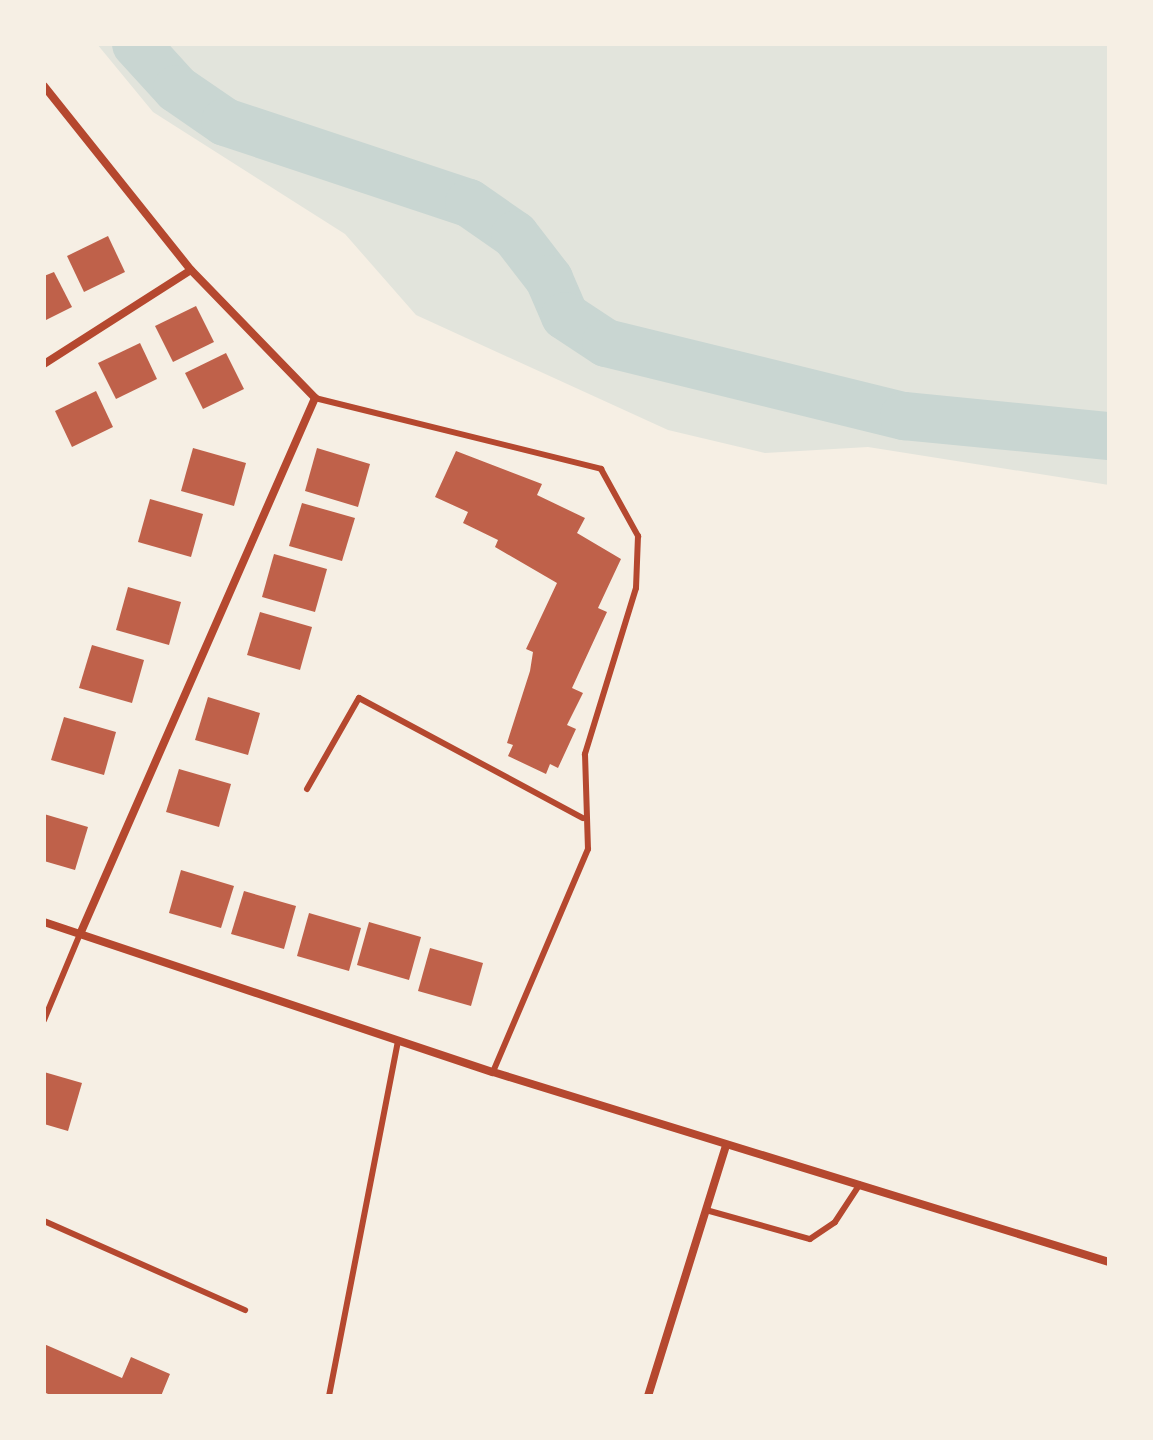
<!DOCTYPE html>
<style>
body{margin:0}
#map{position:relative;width:1153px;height:1440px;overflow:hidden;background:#f6efe4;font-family:Overpass,sans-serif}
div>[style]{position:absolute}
.green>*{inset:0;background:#e2e4dc}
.river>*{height:48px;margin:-24px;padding:0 24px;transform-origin:24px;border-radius:24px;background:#c9d6d2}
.building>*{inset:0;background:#bf614a}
.service>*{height:6px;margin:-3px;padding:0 3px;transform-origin:3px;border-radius:3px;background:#b5482f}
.minor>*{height:8px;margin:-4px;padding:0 4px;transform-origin:4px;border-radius:4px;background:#b5482f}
span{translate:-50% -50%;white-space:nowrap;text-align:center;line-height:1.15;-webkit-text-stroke:8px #f6efe4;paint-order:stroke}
.frame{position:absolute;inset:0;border:46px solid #f6efe4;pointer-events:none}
</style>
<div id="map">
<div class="green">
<div style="clip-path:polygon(97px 44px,1109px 44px,1109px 485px,868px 447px,765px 453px,668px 430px,416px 315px,345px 234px,153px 112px)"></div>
</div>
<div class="river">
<div style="left:136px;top:44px;width:61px;rotate:47.7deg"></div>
<div style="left:177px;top:89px;width:58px;rotate:34.5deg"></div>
<div style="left:225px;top:122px;width:257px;rotate:18.4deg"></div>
<div style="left:469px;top:203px;width:56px;rotate:34.8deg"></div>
<div style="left:515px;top:235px;width:56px;rotate:52.3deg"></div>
<div style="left:549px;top:279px;width:40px;rotate:66.6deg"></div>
<div style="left:565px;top:316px;width:49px;rotate:33.4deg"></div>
<div style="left:606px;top:343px;width:307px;rotate:13.8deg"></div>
<div style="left:904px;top:416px;width:206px;rotate:5.6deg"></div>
</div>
<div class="building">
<div style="clip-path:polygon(108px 236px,125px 272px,84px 292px,67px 256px)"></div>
<div style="clip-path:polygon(54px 272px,72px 307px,44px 321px,44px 276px)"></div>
<div style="clip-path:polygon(196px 306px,214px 342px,173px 362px,155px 326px)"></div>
<div style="clip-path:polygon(140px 343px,157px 379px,116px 399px,98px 363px)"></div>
<div style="clip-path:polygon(226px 353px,244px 389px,203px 409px,185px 373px)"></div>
<div style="clip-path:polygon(96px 391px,113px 427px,72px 447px,55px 411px)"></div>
<div style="clip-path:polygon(193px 448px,246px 463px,234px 506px,181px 491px)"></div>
<div style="clip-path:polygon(317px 448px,370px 464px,358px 507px,305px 491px)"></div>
<div style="clip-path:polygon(456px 451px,542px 484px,537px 495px,585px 518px,577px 533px,621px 559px,598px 608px,607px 612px,572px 688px,583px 693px,567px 725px,576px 729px,558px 768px,550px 764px,546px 774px,508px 756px,513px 745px,507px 743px,530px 671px,533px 652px,526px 649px,557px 583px,495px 547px,498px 540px,463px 523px,468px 512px,435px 497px)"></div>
<div style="clip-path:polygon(150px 499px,203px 514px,191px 557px,138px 542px)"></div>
<div style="clip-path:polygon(302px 503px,355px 518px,342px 561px,289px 546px)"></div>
<div style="clip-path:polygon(274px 554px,327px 569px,315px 612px,262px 597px)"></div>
<div style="clip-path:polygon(128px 587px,181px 602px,169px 645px,116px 630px)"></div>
<div style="clip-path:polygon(260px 612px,312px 627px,300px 670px,247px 655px)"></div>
<div style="clip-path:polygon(92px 645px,144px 660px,132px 703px,79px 688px)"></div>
<div style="clip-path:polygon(208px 697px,260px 713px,248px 755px,195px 740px)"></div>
<div style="clip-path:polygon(64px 717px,116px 732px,104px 775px,51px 760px)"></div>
<div style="clip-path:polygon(179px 769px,231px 784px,219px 827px,166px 812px)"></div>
<div style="clip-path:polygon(44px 814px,88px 827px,75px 870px,44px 861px)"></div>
<div style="clip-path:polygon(181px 870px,234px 886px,221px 928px,169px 913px)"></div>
<div style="clip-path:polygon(244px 891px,296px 906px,284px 949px,231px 934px)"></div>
<div style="clip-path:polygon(309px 913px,361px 928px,349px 971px,297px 956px)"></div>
<div style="clip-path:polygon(369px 922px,421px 937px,409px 980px,357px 965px)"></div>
<div style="clip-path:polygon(430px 948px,483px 963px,471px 1006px,418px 991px)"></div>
<div style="clip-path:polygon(44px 1072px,82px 1083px,68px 1131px,44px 1124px)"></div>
<div style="clip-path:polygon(44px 1344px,122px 1378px,131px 1357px,170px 1374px,161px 1396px,52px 1396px,44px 1392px)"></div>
</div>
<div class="service">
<div style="left:315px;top:398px;width:295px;rotate:13.9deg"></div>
<div style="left:601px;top:469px;width:77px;rotate:61.1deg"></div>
<div style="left:638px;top:536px;width:52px;rotate:92.2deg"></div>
<div style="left:636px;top:588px;width:174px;rotate:107.1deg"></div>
<div style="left:585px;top:754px;width:95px;rotate:88.2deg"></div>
<div style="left:588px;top:849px;width:242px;rotate:113.1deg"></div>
<div style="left:307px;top:789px;width:105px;rotate:-60.3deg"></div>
<div style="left:359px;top:698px;width:254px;rotate:28.2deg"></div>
<div style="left:44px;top:1020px;width:93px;rotate:-67.3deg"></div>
<div style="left:706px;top:1210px;width:108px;rotate:15.6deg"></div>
<div style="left:810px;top:1239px;width:30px;rotate:-34deg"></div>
<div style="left:835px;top:1222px;width:45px;rotate:-56.7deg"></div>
<div style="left:44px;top:1221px;width:220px;rotate:23.9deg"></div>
<div style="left:329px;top:1396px;width:362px;rotate:-79deg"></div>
</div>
<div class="minor">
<div style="left:44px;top:86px;width:236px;rotate:51.4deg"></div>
<div style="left:191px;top:270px;width:178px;rotate:45.9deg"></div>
<div style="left:315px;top:398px;width:585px;rotate:113.67deg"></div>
<div style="left:44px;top:364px;width:174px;rotate:-32.6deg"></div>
<div style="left:44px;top:922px;width:473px;rotate:18.5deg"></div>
<div style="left:493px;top:1072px;width:645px;rotate:17.14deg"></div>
<div style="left:648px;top:1396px;width:263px;rotate:-72.7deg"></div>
</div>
<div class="frame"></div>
</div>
